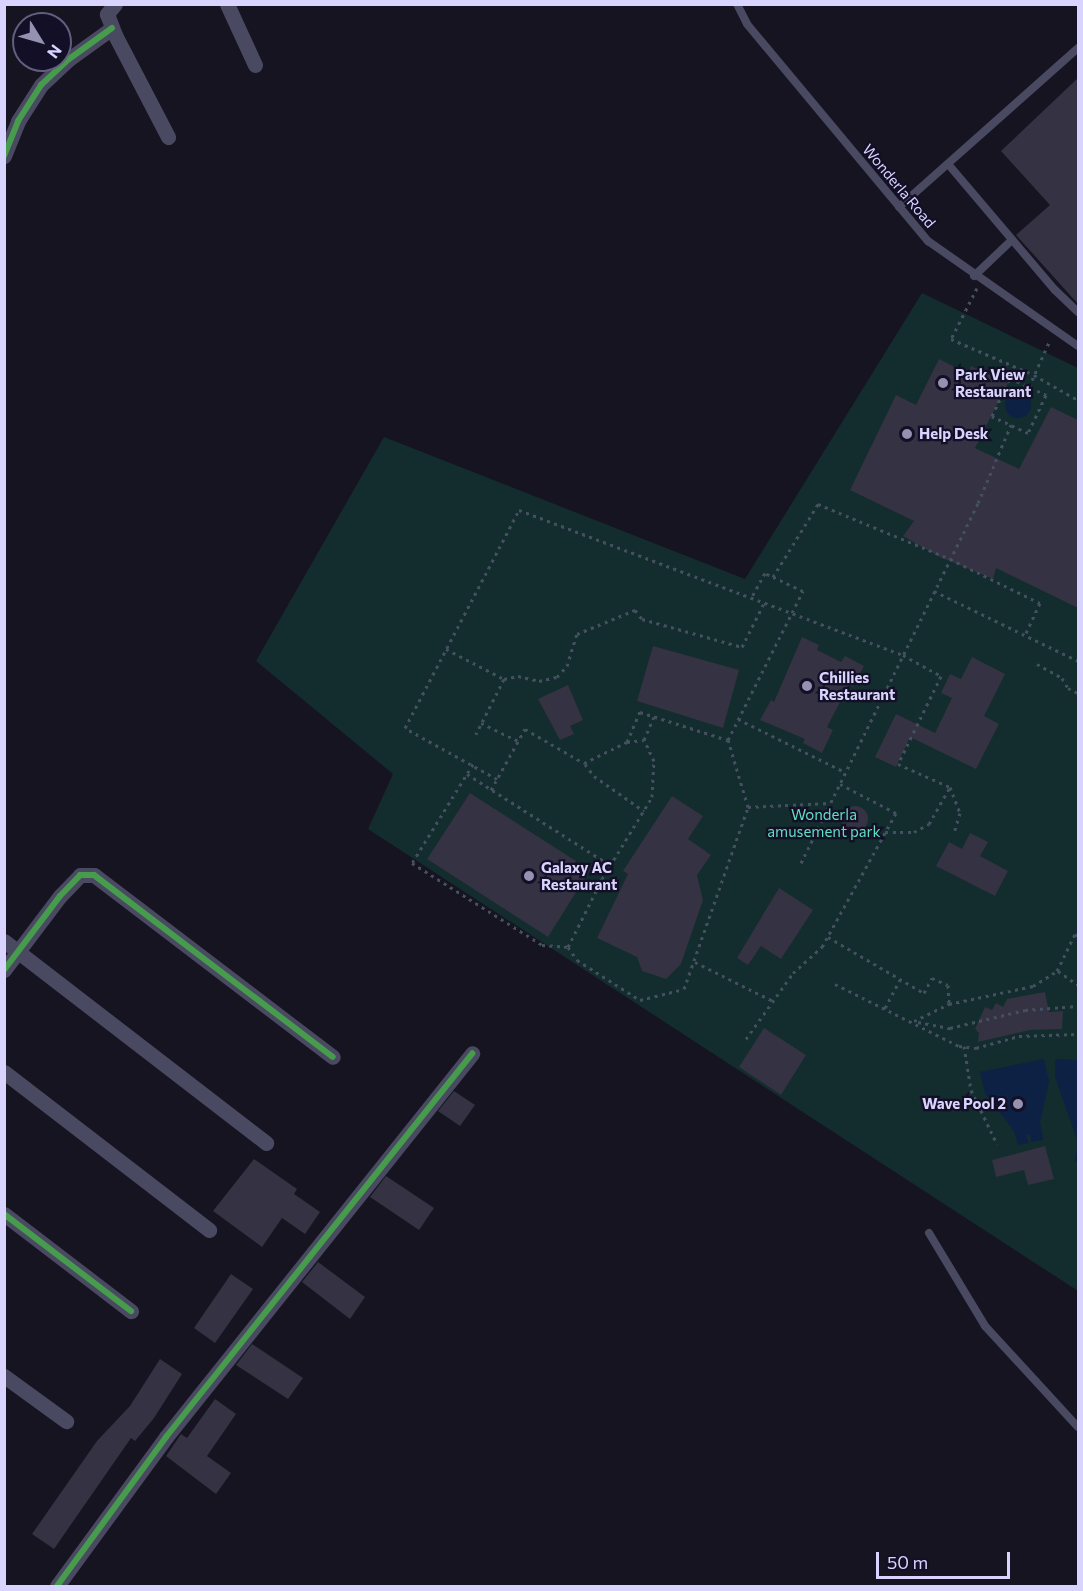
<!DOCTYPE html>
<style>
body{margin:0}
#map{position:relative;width:1083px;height:1591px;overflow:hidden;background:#161421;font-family:Commissioner,sans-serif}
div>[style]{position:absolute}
.green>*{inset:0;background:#132c2d}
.water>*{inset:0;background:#0d2144}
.round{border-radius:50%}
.building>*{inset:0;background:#343243}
.path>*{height:3px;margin-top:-1.5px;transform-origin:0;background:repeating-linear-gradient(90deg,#44505f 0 3px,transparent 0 7.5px)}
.service>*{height:8px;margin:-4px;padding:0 4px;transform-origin:4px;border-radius:4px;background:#4a4962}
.minor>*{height:15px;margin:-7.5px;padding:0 7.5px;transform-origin:7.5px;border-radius:7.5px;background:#4a4962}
.cycleway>*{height:6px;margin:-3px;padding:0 3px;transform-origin:3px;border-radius:3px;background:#469c4c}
.dots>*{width:16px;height:16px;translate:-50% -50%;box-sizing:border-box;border:3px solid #130f26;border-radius:50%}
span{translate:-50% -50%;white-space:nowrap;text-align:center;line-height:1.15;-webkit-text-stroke:4.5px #130f26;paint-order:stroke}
.street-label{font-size:15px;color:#d9d4ff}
.poi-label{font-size:15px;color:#d9d4ff;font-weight:700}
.left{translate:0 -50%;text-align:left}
.right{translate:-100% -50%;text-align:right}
.park-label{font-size:15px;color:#5fe0c0}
.frame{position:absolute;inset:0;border:6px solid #d9d4ff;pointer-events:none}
.north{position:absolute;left:12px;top:12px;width:60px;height:60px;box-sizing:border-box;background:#130f26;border:2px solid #625e7d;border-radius:50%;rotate:127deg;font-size:16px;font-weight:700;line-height:24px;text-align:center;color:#d9d4ff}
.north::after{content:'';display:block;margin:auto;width:21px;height:27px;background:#9591b1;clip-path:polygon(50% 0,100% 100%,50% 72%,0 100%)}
.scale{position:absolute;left:876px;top:1552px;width:134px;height:27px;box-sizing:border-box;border:3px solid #d9d4ff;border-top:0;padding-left:8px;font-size:18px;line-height:21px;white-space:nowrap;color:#d9d4ff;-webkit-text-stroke:4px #130f26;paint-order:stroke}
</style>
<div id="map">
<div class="green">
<div style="clip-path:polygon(922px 293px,1078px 368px,1078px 1291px,368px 829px,393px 774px,256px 661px,384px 437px,745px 579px)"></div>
</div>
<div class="water">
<div class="round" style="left:1005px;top:392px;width:26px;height:26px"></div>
<div style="clip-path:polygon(1044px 1059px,1049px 1082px,1040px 1122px,1043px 1140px,1031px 1142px,1030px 1134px,1026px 1135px,1029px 1143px,1018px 1145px,1014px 1131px,985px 1093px,980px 1072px)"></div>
<div style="clip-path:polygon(1055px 1059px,1078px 1060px,1078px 1162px,1075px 1161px,1078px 1142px,1055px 1077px)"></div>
</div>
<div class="building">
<div style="clip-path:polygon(1078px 78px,1078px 304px,1016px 235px,1050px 205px,1001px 151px)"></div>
<div style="clip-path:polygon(939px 359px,969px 374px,971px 366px,1008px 383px,975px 448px,1019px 469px,1051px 407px,1078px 420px,1078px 608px,996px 568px,993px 579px,940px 557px,903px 536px,914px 521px,850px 490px,896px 395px,916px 405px)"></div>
<div style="clip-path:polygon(802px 637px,819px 645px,817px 650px,841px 662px,845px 656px,864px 666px,853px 687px,849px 685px,827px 727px,833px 730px,822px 753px,803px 743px,805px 739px,760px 720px,771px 700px,774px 702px)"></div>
<div style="clip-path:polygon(653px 646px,739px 670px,723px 728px,637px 701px)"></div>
<div style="clip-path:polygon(972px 657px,1005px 674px,984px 716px,999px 724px,976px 769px,910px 737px,896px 767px,875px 757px,896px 714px,935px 733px,952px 698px,941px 693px,950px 674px,961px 679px)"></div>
<div style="clip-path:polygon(568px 685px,583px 720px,570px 726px,574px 734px,560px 740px,538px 699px)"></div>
<div style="clip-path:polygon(470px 793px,590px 870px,548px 937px,427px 859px)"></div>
<div style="clip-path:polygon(672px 796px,703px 816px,688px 839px,711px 855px,697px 875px,703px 900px,681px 964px,666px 979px,642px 971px,637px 957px,597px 938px,628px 874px,623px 871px)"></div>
<div class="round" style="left:842px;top:806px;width:26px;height:26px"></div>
<div style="clip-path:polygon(970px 833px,988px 842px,980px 856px,1008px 871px,995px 896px,936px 866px,949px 842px,962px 849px)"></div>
<div style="clip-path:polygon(779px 888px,813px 910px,781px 959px,761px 946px,748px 965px,737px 958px)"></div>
<div style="clip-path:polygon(1045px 992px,1049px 1012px,1063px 1011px,1062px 1029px,1030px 1030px,978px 1042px,979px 1033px,975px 1029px,985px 1007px,992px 1010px,996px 1003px,1003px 1007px,1007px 999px)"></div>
<div style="clip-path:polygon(764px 1028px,806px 1055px,781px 1095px,739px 1067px)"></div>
<div style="clip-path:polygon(454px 1091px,475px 1105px,460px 1126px,438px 1111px)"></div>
<div style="clip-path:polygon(1045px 1146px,1054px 1179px,1028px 1185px,1024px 1170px,996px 1177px,992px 1160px)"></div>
<div style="clip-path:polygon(254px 1159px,297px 1189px,294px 1194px,320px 1212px,305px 1234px,282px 1218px,262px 1247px,213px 1211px)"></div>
<div style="clip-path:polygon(386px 1176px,434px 1208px,419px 1230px,370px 1197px)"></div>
<div style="clip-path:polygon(318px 1262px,365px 1297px,350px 1319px,302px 1282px)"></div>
<div style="clip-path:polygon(231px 1274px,253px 1289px,215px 1343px,194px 1328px)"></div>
<div style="clip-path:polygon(252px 1344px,303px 1378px,288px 1399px,236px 1365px)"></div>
<div style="clip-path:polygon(160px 1359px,182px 1374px,154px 1418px,135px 1441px,131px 1438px,54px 1549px,32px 1534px,97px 1441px,130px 1406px)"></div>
<div style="clip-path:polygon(215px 1399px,236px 1414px,207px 1456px,231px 1473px,216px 1494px,166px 1456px,181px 1434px,187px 1438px)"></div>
</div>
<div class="path">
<div style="left:977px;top:288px;width:57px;rotate:117deg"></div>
<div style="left:951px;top:339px;width:90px;rotate:23.4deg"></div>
<div style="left:1034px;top:375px;width:51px;rotate:29.6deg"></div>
<div style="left:1010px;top:378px;width:40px;rotate:25deg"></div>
<div style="left:1046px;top:395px;width:42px;rotate:115.3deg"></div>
<div style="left:1028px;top:433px;width:40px;rotate:-155deg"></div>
<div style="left:992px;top:416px;width:42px;rotate:-64.7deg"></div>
<div style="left:1029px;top:387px;width:51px;rotate:-65.9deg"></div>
<div style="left:773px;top:577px;width:86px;rotate:-58.3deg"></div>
<div style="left:818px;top:504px;width:143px;rotate:22.6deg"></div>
<div style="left:950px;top:559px;width:100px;rotate:26.1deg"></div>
<div style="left:1040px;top:603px;width:35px;rotate:115deg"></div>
<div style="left:934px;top:591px;width:160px;rotate:25.9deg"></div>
<div style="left:446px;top:649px;width:65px;rotate:27.3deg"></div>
<div style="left:504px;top:679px;width:62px;rotate:117deg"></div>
<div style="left:1037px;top:664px;width:29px;rotate:29deg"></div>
<div style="left:1062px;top:678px;width:12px;rotate:59deg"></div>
<div style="left:1068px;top:688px;width:11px;rotate:27deg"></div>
<div style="left:504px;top:679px;width:14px;rotate:-12deg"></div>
<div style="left:518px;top:676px;width:22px;rotate:13deg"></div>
<div style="left:539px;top:681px;width:18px;rotate:-13deg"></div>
<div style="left:557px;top:677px;width:15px;rotate:-48deg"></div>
<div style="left:567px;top:666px;width:34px;rotate:-73deg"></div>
<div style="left:577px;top:634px;width:63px;rotate:-22.5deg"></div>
<div style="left:635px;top:610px;width:11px;rotate:52deg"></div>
<div style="left:642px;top:619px;width:104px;rotate:15.6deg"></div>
<div style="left:742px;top:647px;width:49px;rotate:-63.4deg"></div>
<div style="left:738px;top:719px;width:119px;rotate:26.4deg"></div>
<div style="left:481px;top:723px;width:41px;rotate:25.9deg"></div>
<div style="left:627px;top:742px;width:17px;rotate:-7deg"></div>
<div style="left:473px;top:764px;width:116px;rotate:121.6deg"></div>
<div style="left:412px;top:863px;width:154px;rotate:32.2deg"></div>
<div style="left:542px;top:945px;width:26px;rotate:4deg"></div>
<div style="left:568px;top:947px;width:76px;rotate:-63.4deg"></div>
<div style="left:602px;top:879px;width:96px;rotate:-58.6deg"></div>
<div style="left:652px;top:797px;width:36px;rotate:-87deg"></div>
<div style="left:654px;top:761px;width:23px;rotate:-115deg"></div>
<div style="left:644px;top:740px;width:25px;rotate:-67deg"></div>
<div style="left:585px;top:764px;width:15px;rotate:53deg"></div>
<div style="left:594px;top:776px;width:61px;rotate:35deg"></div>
<div style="left:467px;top:774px;width:169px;rotate:32.5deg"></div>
<div style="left:497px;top:779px;width:105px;rotate:-151deg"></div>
<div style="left:405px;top:728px;width:246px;rotate:-62.4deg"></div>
<div style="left:519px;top:510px;width:410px;rotate:20.7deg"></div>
<div style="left:903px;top:655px;width:43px;rotate:28.9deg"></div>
<div style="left:941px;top:676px;width:98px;rotate:116deg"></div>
<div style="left:898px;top:764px;width:57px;rotate:23.9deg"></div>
<div style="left:950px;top:787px;width:28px;rotate:69deg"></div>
<div style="left:960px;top:813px;width:21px;rotate:107deg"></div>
<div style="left:491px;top:790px;width:70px;rotate:-60.9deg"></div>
<div style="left:525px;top:729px;width:68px;rotate:30deg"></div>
<div style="left:584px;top:763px;width:48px;rotate:-26deg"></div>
<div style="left:627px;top:742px;width:33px;rotate:-67deg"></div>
<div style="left:640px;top:712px;width:92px;rotate:17.7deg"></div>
<div style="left:748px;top:807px;width:82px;rotate:-2.8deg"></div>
<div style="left:885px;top:832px;width:29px"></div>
<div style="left:914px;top:832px;width:17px;rotate:-28deg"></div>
<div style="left:929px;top:824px;width:43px;rotate:-60.4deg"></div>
<div style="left:801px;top:863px;width:401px;rotate:-63.8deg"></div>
<div style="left:978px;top:503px;width:85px;rotate:-67.1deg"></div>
<div style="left:828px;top:937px;width:111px;rotate:30.3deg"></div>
<div style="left:924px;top:993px;width:17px;rotate:-62deg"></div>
<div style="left:932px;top:978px;width:17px;rotate:24deg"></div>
<div style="left:948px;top:985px;width:19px;rotate:87deg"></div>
<div style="left:568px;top:947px;width:16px;rotate:55deg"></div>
<div style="left:577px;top:960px;width:75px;rotate:32.4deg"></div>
<div style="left:640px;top:1000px;width:45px;rotate:-14deg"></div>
<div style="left:684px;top:989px;width:193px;rotate:-70.6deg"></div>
<div style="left:748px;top:807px;width:70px;rotate:-106.6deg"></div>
<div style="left:728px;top:740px;width:167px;rotate:-63.3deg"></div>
<div style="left:803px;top:591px;width:42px;rotate:-154.7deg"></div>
<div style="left:765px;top:573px;width:29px;rotate:119deg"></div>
<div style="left:695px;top:962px;width:87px;rotate:26.6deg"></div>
<div style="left:1058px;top:971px;width:24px;rotate:35deg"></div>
<div style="left:835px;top:984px;width:139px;rotate:26.6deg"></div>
<div style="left:959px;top:1046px;width:17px;rotate:7deg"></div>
<div style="left:976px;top:1048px;width:45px;rotate:-15.6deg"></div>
<div style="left:1019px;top:1036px;width:59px;rotate:-1.9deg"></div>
<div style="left:885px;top:1008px;width:32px;rotate:-62deg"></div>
<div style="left:914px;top:1021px;width:39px;rotate:-26deg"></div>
<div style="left:949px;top:1004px;width:86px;rotate:-12.1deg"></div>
<div style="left:1033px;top:986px;width:28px;rotate:-32deg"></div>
<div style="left:1057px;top:971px;width:41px;rotate:-64.1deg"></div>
<div style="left:1075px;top:934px;width:4px;rotate:34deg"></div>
<div style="left:918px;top:1022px;width:33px;rotate:11deg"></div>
<div style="left:950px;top:1028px;width:77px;rotate:-13.5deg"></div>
<div style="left:1025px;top:1010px;width:53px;rotate:-4.3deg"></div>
<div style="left:746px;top:1039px;width:81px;rotate:-54.5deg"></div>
<div style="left:793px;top:973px;width:39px;rotate:-42deg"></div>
<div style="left:822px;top:947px;width:153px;rotate:-61.1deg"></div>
<div style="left:896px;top:813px;width:63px;rotate:-152.6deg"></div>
<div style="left:964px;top:1046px;width:45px;rotate:81deg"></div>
<div style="left:971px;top:1090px;width:60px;rotate:64.3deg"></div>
</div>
<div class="service">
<div style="left:737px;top:4px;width:22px;rotate:63deg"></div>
<div style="left:747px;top:24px;width:283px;rotate:50.2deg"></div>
<div style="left:928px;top:241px;width:183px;rotate:35deg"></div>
<div style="left:948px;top:164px;width:165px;rotate:49.7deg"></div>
<div style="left:1055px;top:290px;width:32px;rotate:44deg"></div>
<div style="left:899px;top:207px;width:239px;rotate:-41.6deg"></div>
<div style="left:974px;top:276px;width:52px;rotate:-43.5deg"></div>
<div style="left:929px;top:1233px;width:109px;rotate:58.9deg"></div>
<div style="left:985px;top:1326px;width:137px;rotate:47.4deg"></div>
</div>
<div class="minor">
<div style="left:115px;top:4px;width:13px;rotate:129deg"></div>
<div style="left:107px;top:14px;width:22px;rotate:69deg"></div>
<div style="left:115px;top:35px;width:115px;rotate:62.5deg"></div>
<div style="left:227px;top:4px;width:67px;rotate:65.3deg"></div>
<div style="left:4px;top:156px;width:38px;rotate:-68deg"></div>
<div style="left:18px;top:121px;width:43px;rotate:-57.4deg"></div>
<div style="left:41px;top:85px;width:38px;rotate:-43deg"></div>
<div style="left:69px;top:59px;width:53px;rotate:-35.8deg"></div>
<div style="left:4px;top:941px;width:331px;rotate:37.6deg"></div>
<div style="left:4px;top:970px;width:93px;rotate:-52.9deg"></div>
<div style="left:60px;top:896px;width:29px;rotate:-46deg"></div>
<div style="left:80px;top:875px;width:14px"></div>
<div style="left:94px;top:875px;width:300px;rotate:37.3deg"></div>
<div style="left:4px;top:1072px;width:259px;rotate:37.6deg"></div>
<div style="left:4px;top:1214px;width:160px;rotate:37.4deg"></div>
<div style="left:4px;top:1376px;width:77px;rotate:36deg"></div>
<div style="left:57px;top:1586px;width:185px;rotate:-53.8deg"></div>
<div style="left:166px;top:1437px;width:491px;rotate:-51.4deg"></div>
</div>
<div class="cycleway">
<div style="left:4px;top:156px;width:38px;rotate:-68deg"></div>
<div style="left:18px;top:121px;width:43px;rotate:-57.4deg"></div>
<div style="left:41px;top:85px;width:38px;rotate:-43deg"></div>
<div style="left:69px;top:59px;width:53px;rotate:-35.8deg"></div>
<div style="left:4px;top:970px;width:93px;rotate:-52.9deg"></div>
<div style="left:60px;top:896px;width:29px;rotate:-46deg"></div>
<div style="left:80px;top:875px;width:14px"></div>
<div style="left:94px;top:875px;width:300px;rotate:37.3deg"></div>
<div style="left:4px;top:1214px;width:160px;rotate:37.4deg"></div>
<div style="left:57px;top:1586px;width:185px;rotate:-53.8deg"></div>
<div style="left:166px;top:1437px;width:491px;rotate:-51.4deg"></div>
</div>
<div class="dots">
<div style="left:943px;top:383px;background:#9591b1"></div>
<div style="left:907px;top:434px;background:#9591b1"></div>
<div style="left:807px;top:686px;background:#9591b1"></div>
<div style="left:529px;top:876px;background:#9591b1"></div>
<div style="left:1018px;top:1104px;background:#9591b1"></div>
</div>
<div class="street-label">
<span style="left:899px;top:186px;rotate:50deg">Wonderla Road</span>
</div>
<div class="poi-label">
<span class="left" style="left:955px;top:383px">Park View<br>Restaurant</span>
<span class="left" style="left:919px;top:434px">Help Desk</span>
<span class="left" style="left:819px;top:686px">Chillies<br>Restaurant</span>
<span class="left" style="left:541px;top:876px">Galaxy AC<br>Restaurant</span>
<span class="right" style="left:1006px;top:1104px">Wave Pool 2</span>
</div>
<div class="park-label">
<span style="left:824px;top:823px">Wonderla<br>amusement park</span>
</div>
<div class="frame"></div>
<div class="north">N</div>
<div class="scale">50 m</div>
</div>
